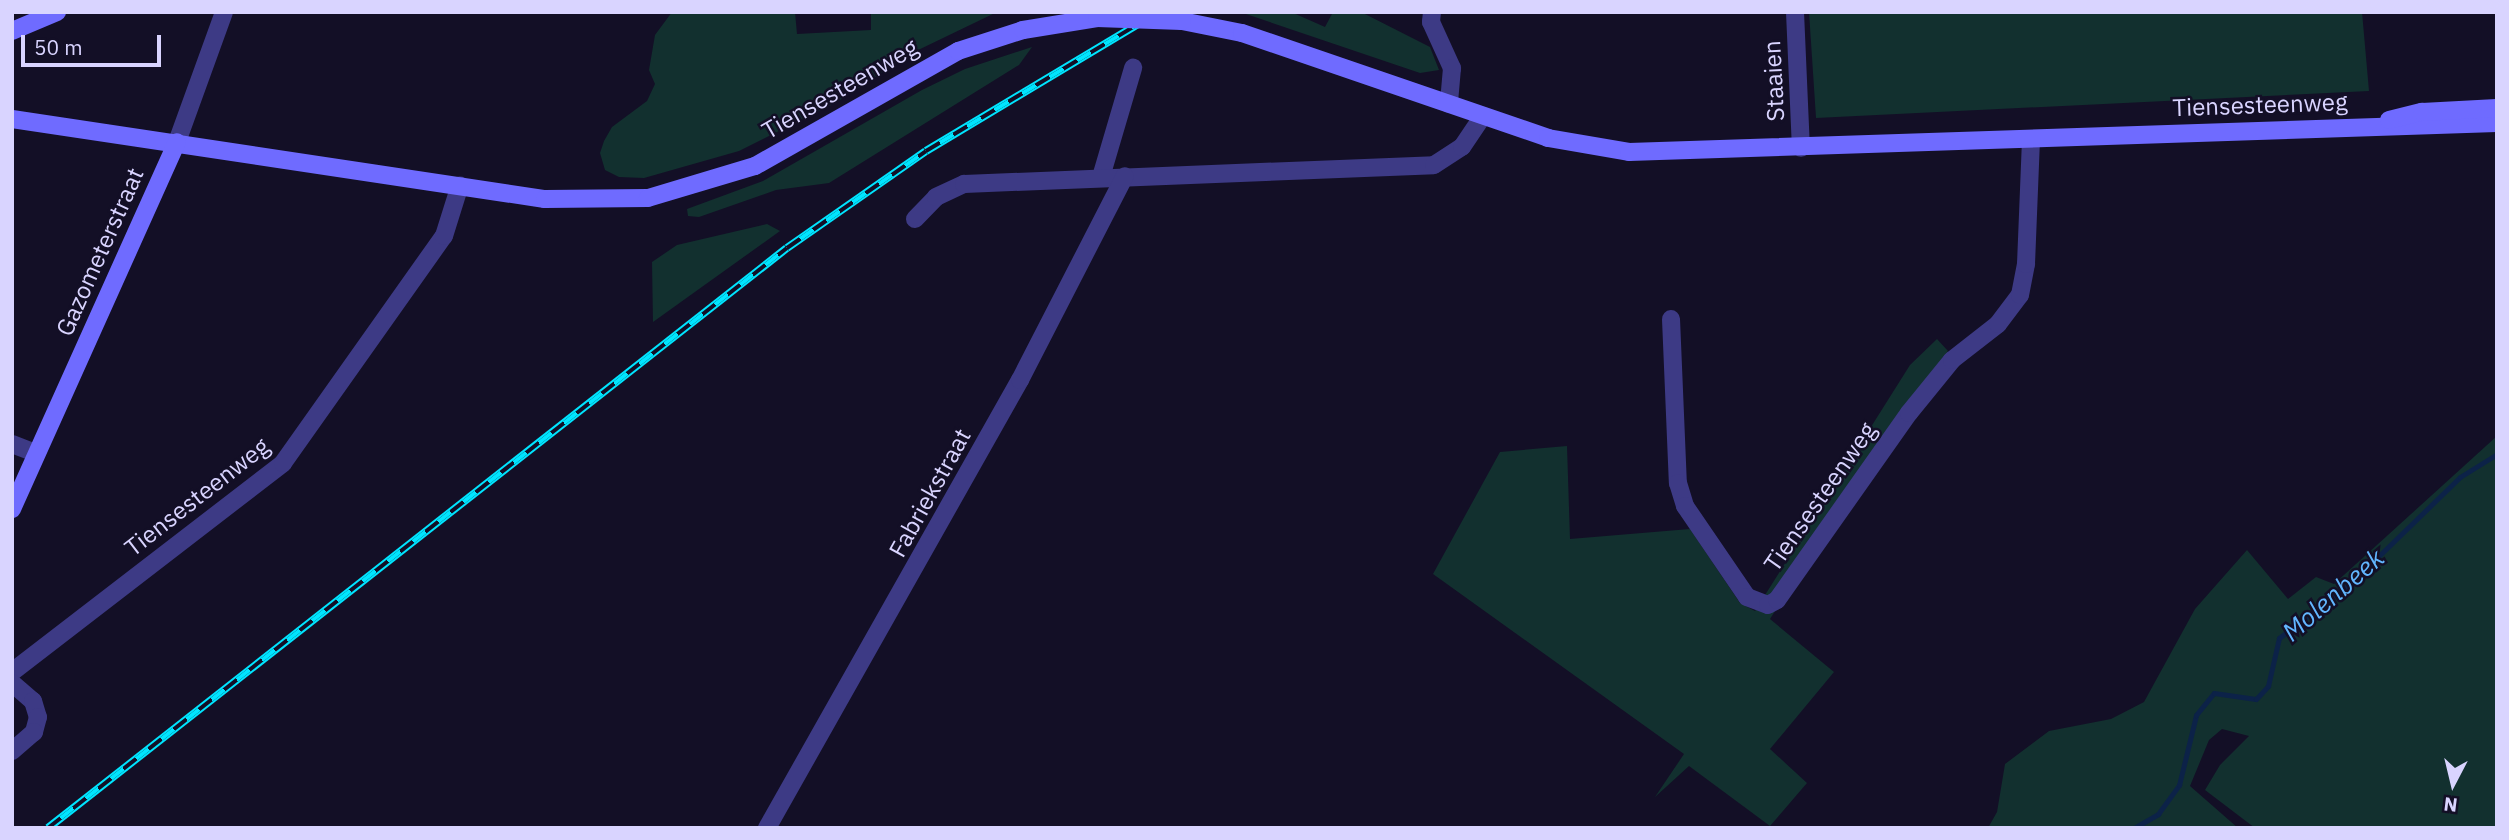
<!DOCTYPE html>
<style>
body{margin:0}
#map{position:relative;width:2509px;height:840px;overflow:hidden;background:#130f26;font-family:"IBM Plex Sans",sans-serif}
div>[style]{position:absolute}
.green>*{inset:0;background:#12302f}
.stream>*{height:5px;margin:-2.5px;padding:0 2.5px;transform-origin:2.5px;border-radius:2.5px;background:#0c2248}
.street>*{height:18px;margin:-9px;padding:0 9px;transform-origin:9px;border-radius:9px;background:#3d3a85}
.secondary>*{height:18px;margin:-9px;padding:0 9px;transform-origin:9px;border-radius:9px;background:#6f6bff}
.rail>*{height:8px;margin-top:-4px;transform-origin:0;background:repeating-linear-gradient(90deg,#130f26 0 16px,#00e5ff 0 32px);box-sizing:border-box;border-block:2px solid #00e5ff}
.secondary-bridge>*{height:18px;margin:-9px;padding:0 9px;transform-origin:9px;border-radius:9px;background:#6f6bff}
span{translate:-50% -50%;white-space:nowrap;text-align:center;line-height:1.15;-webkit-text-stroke:5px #130f26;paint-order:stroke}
.street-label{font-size:24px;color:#d9d4ff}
.water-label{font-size:26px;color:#62b6ff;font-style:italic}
.frame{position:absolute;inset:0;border:14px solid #d9d4ff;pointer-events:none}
.north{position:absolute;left:2418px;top:749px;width:70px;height:70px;-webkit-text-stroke:5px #130f26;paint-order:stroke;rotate:187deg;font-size:19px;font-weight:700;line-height:28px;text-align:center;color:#d9d4ff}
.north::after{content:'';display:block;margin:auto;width:24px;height:32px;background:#d9d4ff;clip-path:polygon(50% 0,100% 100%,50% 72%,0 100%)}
.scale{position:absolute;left:21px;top:35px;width:140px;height:32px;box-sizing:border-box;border:4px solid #d9d4ff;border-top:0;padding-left:9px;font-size:21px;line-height:24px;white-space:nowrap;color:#d9d4ff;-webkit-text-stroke:5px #130f26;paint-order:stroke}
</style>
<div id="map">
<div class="green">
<div style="clip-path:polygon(672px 12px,795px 12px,797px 34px,871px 30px,871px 12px,997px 12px,914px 52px,837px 102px,739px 151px,644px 178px,619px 177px,605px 170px,600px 153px,604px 141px,612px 127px,647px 101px,655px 84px,649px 70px,655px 35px)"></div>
<div style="clip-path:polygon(1240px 12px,1291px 12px,1325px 27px,1333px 12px,1361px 12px,1430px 47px,1439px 70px,1420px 73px)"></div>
<div style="clip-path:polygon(1809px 12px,2362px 12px,2369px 91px,1816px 118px)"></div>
<div style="clip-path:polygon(1032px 47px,1019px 65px,829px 183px,776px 190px,699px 217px,688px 216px,687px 209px,763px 181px,922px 90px,965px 69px)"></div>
<div style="clip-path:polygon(767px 224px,780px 231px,653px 322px,652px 262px,677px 245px)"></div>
<div style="clip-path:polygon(1937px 339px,1948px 351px,1906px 406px,1770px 619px,1834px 672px,1770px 749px,1807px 783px,1770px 826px,1689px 766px,1655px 797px,1684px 754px,1433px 574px,1500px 452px,1567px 446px,1570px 539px,1690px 529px,1740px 603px,1755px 611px,1910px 365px)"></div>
<div style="clip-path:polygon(2497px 436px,2497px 828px,2255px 828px,2205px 790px,2220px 765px,2249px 736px,2222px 729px,2209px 740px,2190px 786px,2238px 828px,1988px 828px,1997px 812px,2005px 764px,2049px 731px,2111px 719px,2144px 702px,2195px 609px,2247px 550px,2288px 599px,2316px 577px,2334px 584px)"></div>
</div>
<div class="stream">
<div style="left:2134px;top:828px;width:28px;rotate:-30deg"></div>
<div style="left:2158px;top:814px;width:36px;rotate:-54deg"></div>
<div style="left:2179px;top:785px;width:72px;rotate:-76.3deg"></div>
<div style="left:2196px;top:715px;width:28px;rotate:-51deg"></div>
<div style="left:2214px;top:693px;width:42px;rotate:8.1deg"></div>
<div style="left:2256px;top:699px;width:18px;rotate:-47deg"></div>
<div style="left:2268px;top:686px;width:49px;rotate:-77.1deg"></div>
<div style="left:2279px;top:638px;width:91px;rotate:-37.4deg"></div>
<div style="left:2351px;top:583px;width:152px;rotate:-44.2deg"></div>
<div style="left:2460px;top:477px;width:44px;rotate:-31.9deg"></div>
</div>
<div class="street">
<div style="left:1432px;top:12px;width:10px;rotate:96deg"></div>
<div style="left:1431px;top:22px;width:51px;rotate:65.5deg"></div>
<div style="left:1452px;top:68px;width:36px;rotate:95deg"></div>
<div style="left:1795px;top:12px;width:136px;rotate:87.5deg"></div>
<div style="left:177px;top:142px;width:138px;rotate:-70.1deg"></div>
<div style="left:1101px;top:177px;width:114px;rotate:-73.6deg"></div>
<div style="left:915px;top:219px;width:30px;rotate:-46deg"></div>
<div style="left:936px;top:197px;width:31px;rotate:-25deg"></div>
<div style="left:964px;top:184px;width:470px;rotate:-2.3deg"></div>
<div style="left:1434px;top:165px;width:33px;rotate:-33deg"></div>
<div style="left:1462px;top:147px;width:37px;rotate:-56deg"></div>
<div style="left:1671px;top:319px;width:164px;rotate:87.6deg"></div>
<div style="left:1678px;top:483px;width:24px;rotate:73deg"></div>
<div style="left:1685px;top:506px;width:110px;rotate:55.7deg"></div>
<div style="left:1747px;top:597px;width:22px;rotate:21deg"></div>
<div style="left:1768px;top:605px;width:10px;rotate:-29deg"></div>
<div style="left:1777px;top:600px;width:229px;rotate:-54.8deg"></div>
<div style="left:1909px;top:413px;width:68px;rotate:-50.9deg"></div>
<div style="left:1952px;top:360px;width:58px;rotate:-38deg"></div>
<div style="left:1998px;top:324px;width:36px;rotate:-53deg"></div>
<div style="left:2020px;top:295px;width:32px;rotate:-79deg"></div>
<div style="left:2026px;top:264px;width:125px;rotate:-87.7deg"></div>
<div style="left:12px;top:444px;width:26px;rotate:21deg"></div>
<div style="left:12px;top:672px;width:342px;rotate:-37.6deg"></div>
<div style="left:283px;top:463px;width:278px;rotate:-54.7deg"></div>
<div style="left:444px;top:236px;width:53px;rotate:-72.6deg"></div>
<div style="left:12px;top:683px;width:28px;rotate:41deg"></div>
<div style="left:33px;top:701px;width:17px;rotate:73deg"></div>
<div style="left:38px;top:717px;width:16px;rotate:105deg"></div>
<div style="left:34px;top:732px;width:29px;rotate:139deg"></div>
<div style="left:767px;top:828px;width:515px;rotate:-60.55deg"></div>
<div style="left:1020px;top:380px;width:229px;rotate:-62.8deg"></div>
</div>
<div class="secondary">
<div style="left:1182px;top:21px;width:61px;rotate:11.3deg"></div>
<div style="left:1242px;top:33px;width:324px;rotate:18.9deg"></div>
<div style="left:1548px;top:138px;width:82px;rotate:9.8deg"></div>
<div style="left:1629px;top:152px;width:868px;rotate:-1.91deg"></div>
<div style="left:12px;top:31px;width:49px;rotate:-22.9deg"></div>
<div style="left:12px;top:119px;width:539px;rotate:8.54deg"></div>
<div style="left:545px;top:199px;width:103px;rotate:-0.6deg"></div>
<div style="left:648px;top:198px;width:112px;rotate:-16.7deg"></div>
<div style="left:755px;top:166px;width:233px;rotate:-29.5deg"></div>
<div style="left:958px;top:51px;width:68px;rotate:-17.9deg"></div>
<div style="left:1023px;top:30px;width:75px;rotate:-9.2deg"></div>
<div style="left:2389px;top:120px;width:34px;rotate:-14deg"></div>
<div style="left:2422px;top:112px;width:75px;rotate:-3.1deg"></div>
<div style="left:12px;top:509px;width:402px;rotate:-65.8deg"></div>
</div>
<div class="rail">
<div style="left:48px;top:828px;width:939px;rotate:-38.13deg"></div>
<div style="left:787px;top:248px;width:169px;rotate:-34.9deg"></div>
<div style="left:926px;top:151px;width:270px;rotate:-30.9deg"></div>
</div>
<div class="secondary-bridge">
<div style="left:1097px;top:18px;width:85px;rotate:2deg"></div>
</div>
<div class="street-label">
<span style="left:1774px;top:81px;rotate:-93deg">Staaien</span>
<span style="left:840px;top:89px;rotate:-30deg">Tiensesteenweg</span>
<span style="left:2260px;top:105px;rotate:-2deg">Tiensesteenweg</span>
<span style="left:100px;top:252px;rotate:-66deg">Gazometerstraat</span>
<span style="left:930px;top:493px;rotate:-61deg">Fabriekstraat</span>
<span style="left:197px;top:497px;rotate:-38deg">Tiensesteenweg</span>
<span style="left:1820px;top:497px;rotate:-55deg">Tiensesteenweg</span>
</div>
<div class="water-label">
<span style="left:2333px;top:595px;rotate:-41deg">Molenbeek</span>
</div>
<div class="frame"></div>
<div class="north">N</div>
<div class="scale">50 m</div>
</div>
